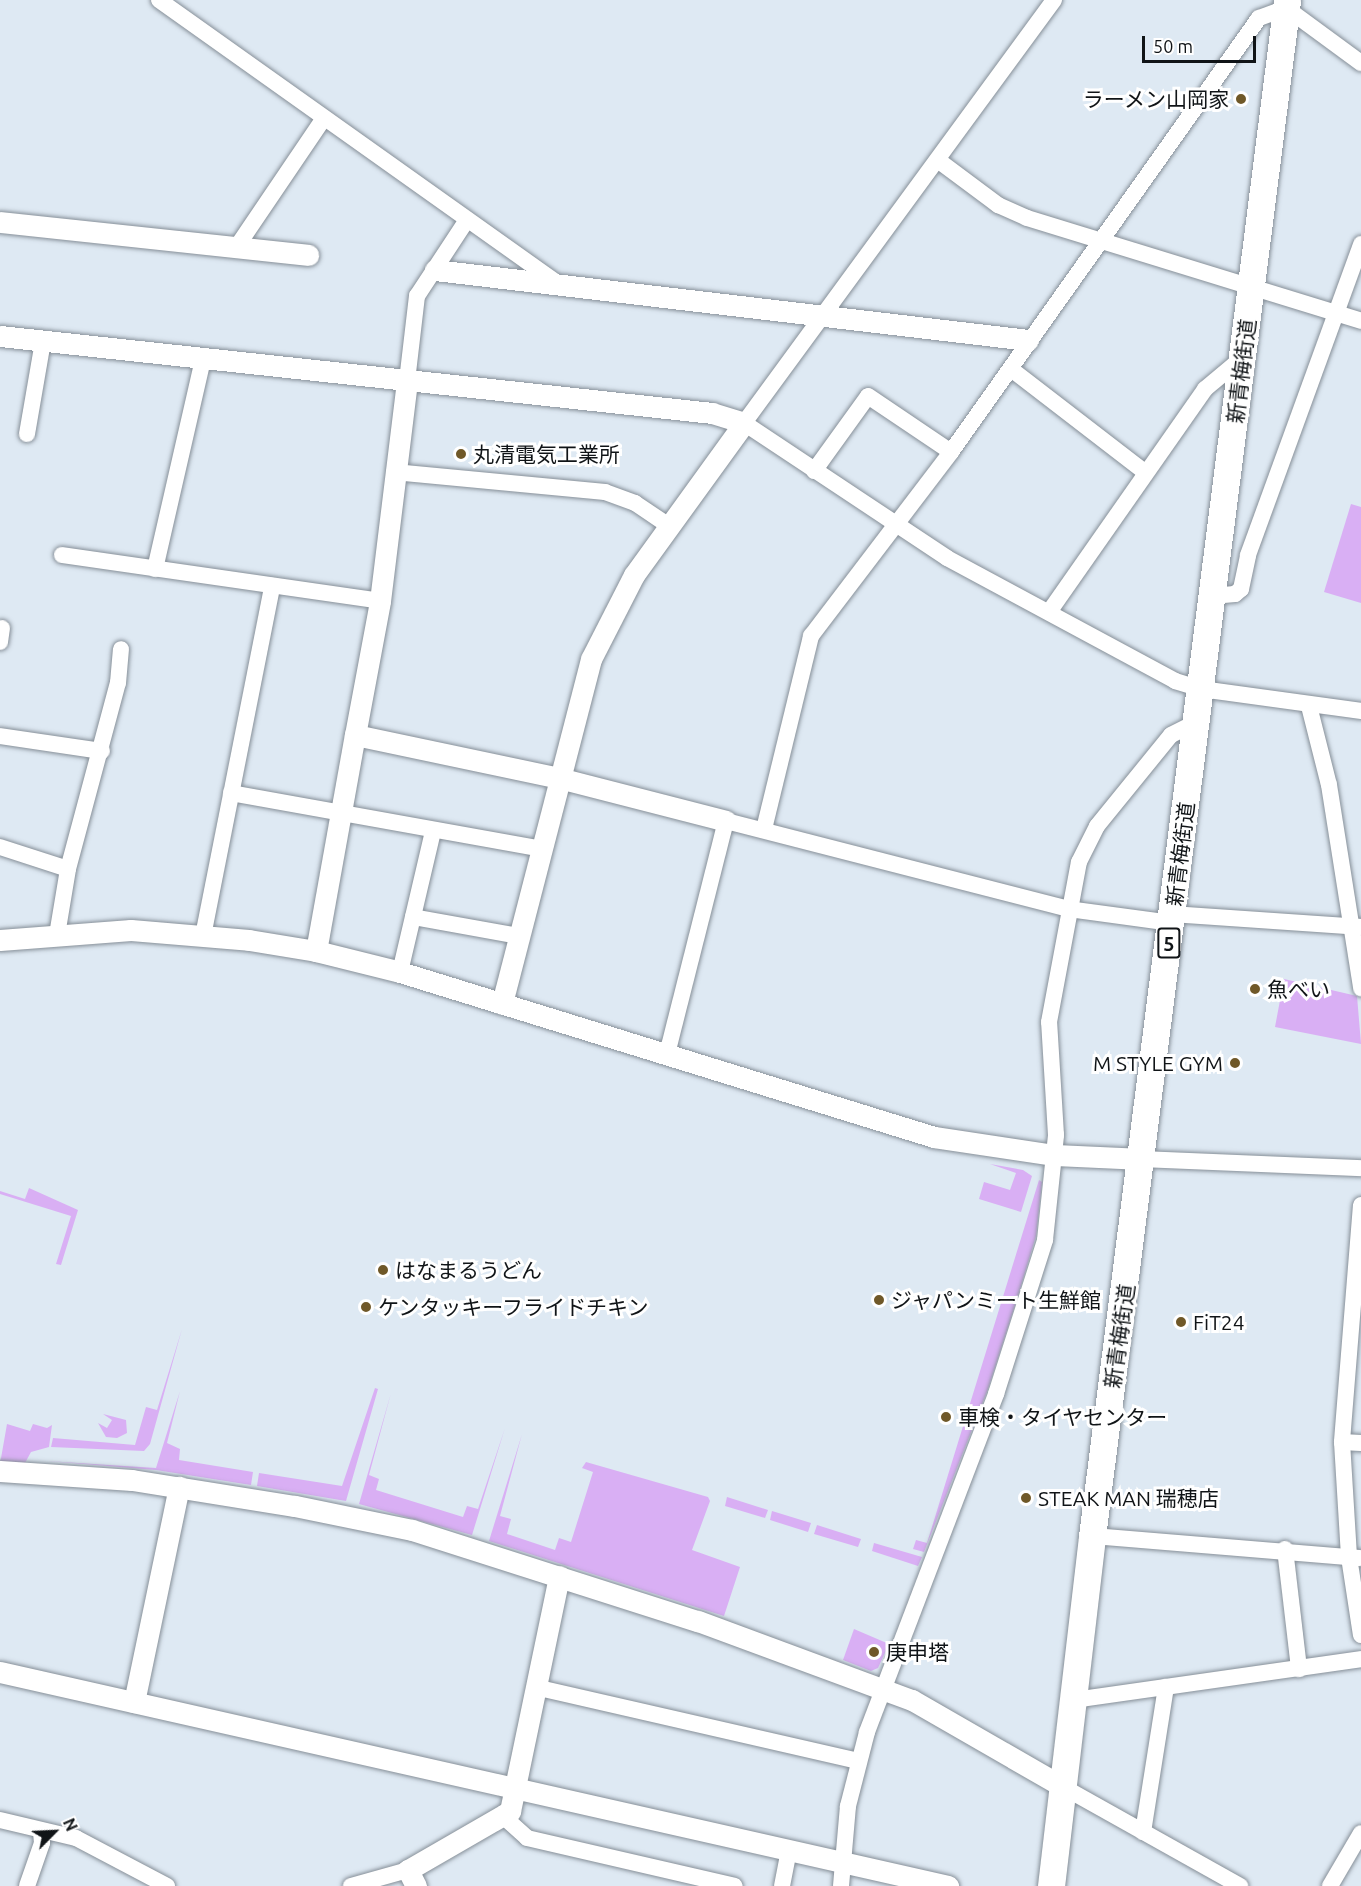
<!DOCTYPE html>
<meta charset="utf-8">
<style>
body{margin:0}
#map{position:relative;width:1361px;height:1886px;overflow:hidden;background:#dee9f3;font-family:Ubuntu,"Noto Sans JP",sans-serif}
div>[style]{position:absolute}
.green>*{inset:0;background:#d9aff4}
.roads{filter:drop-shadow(0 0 2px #868f98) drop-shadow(0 0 2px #868f98)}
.minor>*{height:16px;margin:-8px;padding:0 8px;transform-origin:8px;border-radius:8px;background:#fff}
.tertiary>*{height:21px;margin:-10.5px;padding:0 10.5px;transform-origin:10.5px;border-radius:10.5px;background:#fff}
.primary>*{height:27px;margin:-13.5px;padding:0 13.5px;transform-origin:13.5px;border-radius:13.5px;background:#fff}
.dots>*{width:16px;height:16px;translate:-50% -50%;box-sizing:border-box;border:3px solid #fff;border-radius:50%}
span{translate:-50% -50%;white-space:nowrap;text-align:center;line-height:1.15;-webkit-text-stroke:6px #fff;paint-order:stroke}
.shield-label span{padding:2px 4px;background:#fff;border:2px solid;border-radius:4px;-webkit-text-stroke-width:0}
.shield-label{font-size:20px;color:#101417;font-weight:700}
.poi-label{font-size:21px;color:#101417}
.right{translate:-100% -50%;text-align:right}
.left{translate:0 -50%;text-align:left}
.street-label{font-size:21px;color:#101417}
.north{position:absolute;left:24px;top:1802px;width:60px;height:60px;-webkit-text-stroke:4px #fff;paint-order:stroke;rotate:66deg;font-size:16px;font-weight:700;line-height:24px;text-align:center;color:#101417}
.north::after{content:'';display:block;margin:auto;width:21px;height:27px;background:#101417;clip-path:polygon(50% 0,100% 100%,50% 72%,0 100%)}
.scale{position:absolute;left:1142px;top:36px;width:114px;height:27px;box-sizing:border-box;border:3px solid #101417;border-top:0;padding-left:8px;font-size:18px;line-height:21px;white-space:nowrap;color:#101417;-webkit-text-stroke:4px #fff;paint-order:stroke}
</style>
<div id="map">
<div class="green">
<div style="clip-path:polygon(1351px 504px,1361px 507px,1361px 603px,1324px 592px)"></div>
<div style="clip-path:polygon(1284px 979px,1357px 996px,1361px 1044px,1275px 1027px)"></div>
<div style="clip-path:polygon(990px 1164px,1023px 1170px,1032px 1176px,1021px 1212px,979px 1199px,984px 1182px,1010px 1190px,1016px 1173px)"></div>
<div style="clip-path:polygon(1039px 1180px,1042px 1182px,1036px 1236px,1017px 1299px,988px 1389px,924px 1552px,913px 1549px,916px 1540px,927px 1543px)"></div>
<div style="clip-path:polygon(29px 1188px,78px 1210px,61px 1265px,56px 1264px,71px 1216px,0 1194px,0 1191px,25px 1199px)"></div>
<div style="clip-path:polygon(182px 1329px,150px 1444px,144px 1451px,51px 1447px,53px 1438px,135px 1445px,146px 1407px,157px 1410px)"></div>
<div style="clip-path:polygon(375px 1388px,378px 1389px,346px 1501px,257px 1486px,259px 1473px,342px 1486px)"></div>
<div style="clip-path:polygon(180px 1391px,167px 1443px,180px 1449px,179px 1460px,253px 1472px,251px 1485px,156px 1470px,47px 1461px,156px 1468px)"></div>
<div style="clip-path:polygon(391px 1393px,369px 1475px,379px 1479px,376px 1490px,463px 1517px,467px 1506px,478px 1509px,505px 1428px,472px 1535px,359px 1504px)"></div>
<div style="clip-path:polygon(103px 1414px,126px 1420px,127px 1433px,117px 1438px,106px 1437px,98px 1423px,107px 1428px,112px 1420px)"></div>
<div style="clip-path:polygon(7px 1424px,30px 1431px,33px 1424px,47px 1428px,52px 1425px,49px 1447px,31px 1452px,25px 1463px,0 1464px)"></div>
<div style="clip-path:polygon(522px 1434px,500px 1516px,511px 1519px,507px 1534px,555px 1550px,559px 1538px,571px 1542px,593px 1472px,582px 1468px,586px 1462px,708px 1497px,710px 1501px,692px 1550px,740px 1567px,724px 1616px,489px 1541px)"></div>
<div style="clip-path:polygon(727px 1497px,768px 1510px,765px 1518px,725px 1506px)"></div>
<div style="clip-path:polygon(772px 1511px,811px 1523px,808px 1532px,770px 1520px)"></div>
<div style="clip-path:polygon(817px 1525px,861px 1539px,858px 1547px,814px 1534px)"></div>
<div style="clip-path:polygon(874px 1543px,922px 1557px,918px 1566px,872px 1551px)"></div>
<div style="clip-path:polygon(854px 1629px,889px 1644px,878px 1668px,871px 1671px,843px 1660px)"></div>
</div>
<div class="roads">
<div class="minor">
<div style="left:159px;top:0;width:491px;rotate:35.4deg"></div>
<div style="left:1054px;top:0;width:524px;rotate:126.24deg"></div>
<div style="left:744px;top:423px;width:244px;rotate:33.6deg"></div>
<div style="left:947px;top:558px;width:259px;rotate:28.3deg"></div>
<div style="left:1175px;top:681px;width:27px;rotate:17deg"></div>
<div style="left:1201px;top:689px;width:162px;rotate:7.8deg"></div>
<div style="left:1282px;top:5px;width:98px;rotate:36.3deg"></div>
<div style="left:939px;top:161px;width:74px;rotate:36.7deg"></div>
<div style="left:998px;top:205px;width:32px;rotate:24deg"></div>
<div style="left:1027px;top:218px;width:350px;rotate:17.1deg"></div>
<div style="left:236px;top:248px;width:157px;rotate:-55.9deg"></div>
<div style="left:1011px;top:369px;width:170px;rotate:37.6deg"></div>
<div style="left:407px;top:381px;width:86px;rotate:-83.3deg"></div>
<div style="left:417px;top:296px;width:91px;rotate:-56.7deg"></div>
<div style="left:27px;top:434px;width:94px;rotate:-80.2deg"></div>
<div style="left:814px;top:471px;width:92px;rotate:-54.2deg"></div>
<div style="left:868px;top:396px;width:100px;rotate:34deg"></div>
<div style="left:394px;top:472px;width:212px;rotate:5.4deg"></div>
<div style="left:605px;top:492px;width:32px;rotate:20deg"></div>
<div style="left:635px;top:503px;width:41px;rotate:34.1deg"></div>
<div style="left:62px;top:555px;width:321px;rotate:8.2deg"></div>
<div style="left:155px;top:569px;width:215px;rotate:-77.1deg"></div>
<div style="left:1212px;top:596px;width:23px;rotate:-5deg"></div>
<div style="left:1235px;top:594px;width:8px;rotate:-40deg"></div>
<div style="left:1241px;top:589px;width:35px;rotate:-78deg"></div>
<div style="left:1248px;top:555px;width:331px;rotate:-70deg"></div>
<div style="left:1049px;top:612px;width:272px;rotate:-55deg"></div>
<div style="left:1205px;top:389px;width:48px;rotate:-40deg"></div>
<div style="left:0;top:642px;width:14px;rotate:-82deg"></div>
<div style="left:1309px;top:706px;width:81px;rotate:75.8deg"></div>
<div style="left:1329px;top:785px;width:206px;rotate:81deg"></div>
<div style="left:0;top:736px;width:103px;rotate:8.4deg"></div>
<div style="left:231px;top:793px;width:315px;rotate:10.2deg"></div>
<div style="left:764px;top:829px;width:199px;rotate:-76.3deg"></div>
<div style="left:811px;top:636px;width:231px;rotate:-52.7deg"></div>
<div style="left:951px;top:452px;width:532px;rotate:-54.64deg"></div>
<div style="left:1259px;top:18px;width:29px;rotate:-20deg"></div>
<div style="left:0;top:847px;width:71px;rotate:17.9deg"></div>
<div style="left:1172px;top:914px;width:189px;rotate:3.9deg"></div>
<div style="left:413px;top:917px;width:108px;rotate:10.2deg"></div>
<div style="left:57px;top:935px;width:67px;rotate:-80.5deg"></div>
<div style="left:68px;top:869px;width:193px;rotate:-75deg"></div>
<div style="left:118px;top:683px;width:34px;rotate:-85deg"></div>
<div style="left:203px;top:936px;width:357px;rotate:-78.8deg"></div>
<div style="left:400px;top:972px;width:145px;rotate:-76.8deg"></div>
<div style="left:667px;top:1054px;width:240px;rotate:-75.8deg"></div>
<div style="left:726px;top:821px;width:353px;rotate:14.4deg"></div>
<div style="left:1068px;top:909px;width:104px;rotate:7.7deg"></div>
<div style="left:1143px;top:1159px;width:218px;rotate:2.4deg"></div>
<div style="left:1361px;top:1205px;width:238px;rotate:94.6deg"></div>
<div style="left:1342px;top:1442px;width:115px;rotate:86.5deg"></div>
<div style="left:1349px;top:1557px;width:79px;rotate:81.3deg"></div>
<div style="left:1342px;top:1442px;width:19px;rotate:3deg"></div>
<div style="left:1092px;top:1536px;width:269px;rotate:4.7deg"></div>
<div style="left:1285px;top:1549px;width:121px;rotate:83.3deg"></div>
<div style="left:535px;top:1687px;width:332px;rotate:12.9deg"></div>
<div style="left:1074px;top:1700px;width:290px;rotate:-8.1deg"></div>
<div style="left:1063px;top:1787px;width:203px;rotate:29.2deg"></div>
<div style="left:504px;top:1817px;width:31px;rotate:42deg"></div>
<div style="left:527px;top:1838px;width:213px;rotate:13deg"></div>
<div style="left:0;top:1820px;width:78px;rotate:13.3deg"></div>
<div style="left:76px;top:1838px;width:103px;rotate:27.8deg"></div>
<div style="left:1143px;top:1832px;width:147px;rotate:-81deg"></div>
<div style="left:27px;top:1886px;width:46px;rotate:-70.8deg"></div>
<div style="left:42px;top:1843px;width:12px;rotate:-95deg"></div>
<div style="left:351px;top:1886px;width:59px;rotate:-15.7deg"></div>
<div style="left:782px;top:1886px;width:37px;rotate:-79deg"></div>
<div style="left:841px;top:1886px;width:80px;rotate:-85deg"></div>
<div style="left:848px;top:1806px;width:76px;rotate:-75.6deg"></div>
<div style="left:867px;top:1732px;width:362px;rotate:-69.1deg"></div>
<div style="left:996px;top:1394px;width:162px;rotate:-72.3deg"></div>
<div style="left:1045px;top:1240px;width:106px;rotate:-84deg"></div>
<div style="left:1056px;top:1135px;width:113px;rotate:-93.5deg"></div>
<div style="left:1049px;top:1022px;width:163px;rotate:-79.4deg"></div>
<div style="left:1079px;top:862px;width:40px;rotate:-63.4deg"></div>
<div style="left:1097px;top:826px;width:117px;rotate:-50.9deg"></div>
<div style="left:1171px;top:735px;width:28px;rotate:-27deg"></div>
<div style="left:1330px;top:1886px;width:61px;rotate:-59.7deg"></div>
</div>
<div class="tertiary">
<div style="left:0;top:222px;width:310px;rotate:6.1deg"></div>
<div style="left:435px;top:270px;width:597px;rotate:6.73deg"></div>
<div style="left:0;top:336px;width:716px;rotate:6.17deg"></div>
<div style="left:712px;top:413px;width:34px;rotate:17deg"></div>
<div style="left:744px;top:423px;width:188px;rotate:125.9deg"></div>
<div style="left:634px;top:575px;width:94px;rotate:117.1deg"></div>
<div style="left:591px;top:659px;width:356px;rotate:104.5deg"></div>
<div style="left:355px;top:735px;width:136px;rotate:-79.4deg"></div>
<div style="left:380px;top:601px;width:222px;rotate:-83deg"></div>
<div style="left:0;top:940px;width:131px;rotate:-4.4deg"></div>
<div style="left:131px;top:930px;width:118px;rotate:4.8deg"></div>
<div style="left:249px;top:940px;width:68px;rotate:9.3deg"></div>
<div style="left:316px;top:951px;width:87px;rotate:14deg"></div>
<div style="left:400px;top:972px;width:559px;rotate:17.17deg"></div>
<div style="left:934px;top:1137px;width:122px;rotate:8.5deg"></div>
<div style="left:1055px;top:1155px;width:88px;rotate:2.6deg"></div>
<div style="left:316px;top:951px;width:219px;rotate:-79.8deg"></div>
<div style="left:355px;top:735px;width:208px;rotate:11.9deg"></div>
<div style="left:559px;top:778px;width:172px;rotate:14.4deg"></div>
<div style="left:0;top:1471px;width:132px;rotate:3.9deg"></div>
<div style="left:132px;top:1480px;width:165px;rotate:9.1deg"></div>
<div style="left:295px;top:1506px;width:119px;rotate:11.6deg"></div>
<div style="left:412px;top:1530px;width:300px;rotate:17.7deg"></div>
<div style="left:698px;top:1621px;width:228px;rotate:20.3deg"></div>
<div style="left:912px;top:1700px;width:174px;rotate:29.9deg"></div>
<div style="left:0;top:1672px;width:972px;rotate:12.72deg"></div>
<div style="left:134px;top:1702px;width:220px;rotate:-78.2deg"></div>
<div style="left:416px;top:1886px;width:18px;rotate:-117deg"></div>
<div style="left:408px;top:1870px;width:118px;rotate:-30deg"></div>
<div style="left:510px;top:1811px;width:240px;rotate:-78.2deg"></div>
</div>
<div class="primary">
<div style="left:1051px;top:1886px;width:352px;rotate:-83.3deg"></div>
<div style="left:1092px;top:1536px;width:1548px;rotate:-82.76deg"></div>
</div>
</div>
<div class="dots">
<div style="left:1241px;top:99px;background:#6f5828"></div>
<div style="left:461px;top:454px;background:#6f5828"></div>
<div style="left:1255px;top:989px;background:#6f5828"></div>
<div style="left:1235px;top:1063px;background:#6f5828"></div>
<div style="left:383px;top:1270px;background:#6f5828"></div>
<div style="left:879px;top:1300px;background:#6f5828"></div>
<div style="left:366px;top:1307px;background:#6f5828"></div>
<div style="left:1181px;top:1322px;background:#6f5828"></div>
<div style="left:946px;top:1417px;background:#6f5828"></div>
<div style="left:1026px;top:1498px;background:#6f5828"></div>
<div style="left:874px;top:1652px;background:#6f5828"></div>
</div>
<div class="shield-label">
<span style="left:1169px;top:943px">5</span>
</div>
<div class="poi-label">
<span class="right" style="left:1229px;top:99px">ラーメン山岡家</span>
<span class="left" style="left:473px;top:454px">丸清電気工業所</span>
<span class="left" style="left:1267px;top:989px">魚べい</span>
<span class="right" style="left:1223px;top:1063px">M STYLE GYM</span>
<span class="left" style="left:395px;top:1270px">はなまるうどん</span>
<span class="left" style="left:891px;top:1300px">ジャパンミート生鮮館</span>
<span class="left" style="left:378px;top:1307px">ケンタッキーフライドチキン</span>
<span class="left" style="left:1193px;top:1322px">FiT24</span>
<span class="left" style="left:958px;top:1417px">車検・タイヤセンター</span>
<span class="left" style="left:1038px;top:1498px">STEAK MAN 瑞穂店</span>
<span class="left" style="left:886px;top:1652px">庚申塔</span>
</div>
<div class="street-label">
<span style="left:1241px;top:371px;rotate:-83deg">新青梅街道</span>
<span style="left:1180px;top:854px;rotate:-83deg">新青梅街道</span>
<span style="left:1119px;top:1336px;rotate:-82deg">新青梅街道</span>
</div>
<div class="north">N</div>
<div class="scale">50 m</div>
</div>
